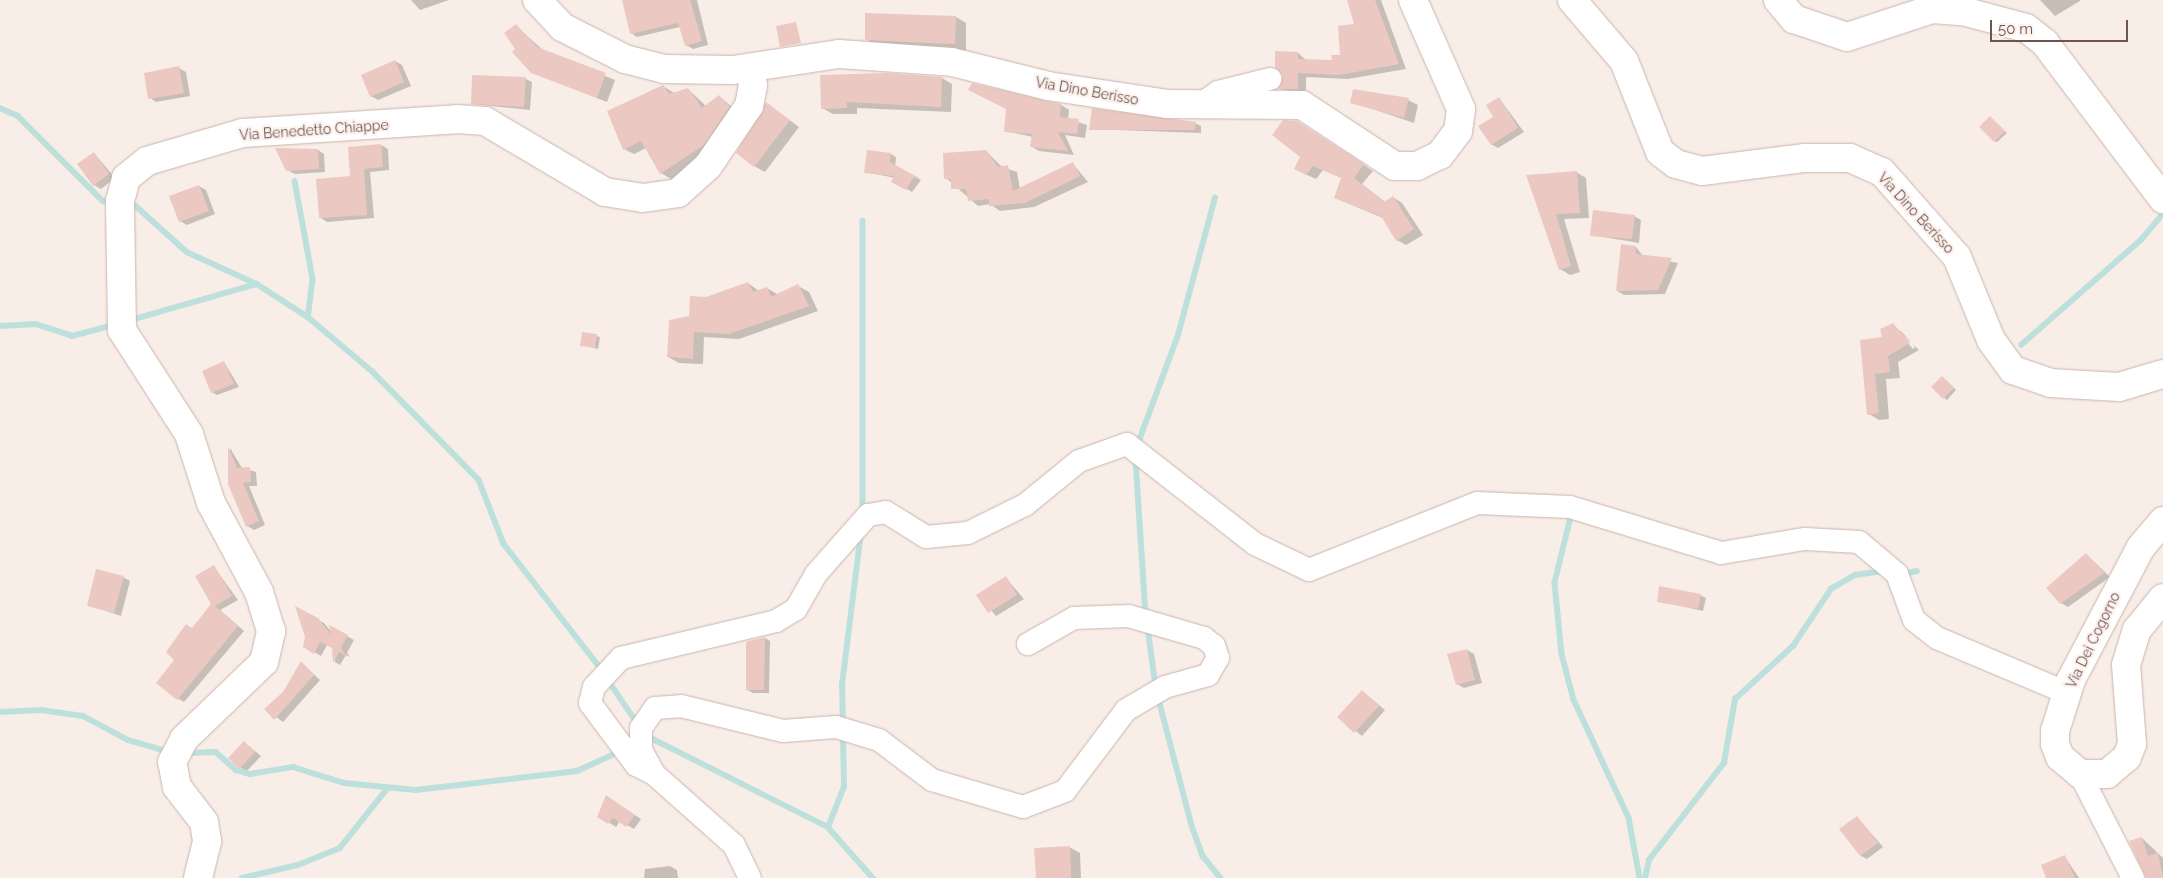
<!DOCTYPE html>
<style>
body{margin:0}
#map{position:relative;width:2163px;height:878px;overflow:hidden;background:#f9eee7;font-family:Raleway,sans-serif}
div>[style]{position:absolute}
.shadow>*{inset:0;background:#0003}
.stream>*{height:5.5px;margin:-2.75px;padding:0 2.75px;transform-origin:2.75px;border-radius:2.75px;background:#bee0dd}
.building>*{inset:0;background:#ebc9c2}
.roads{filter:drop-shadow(0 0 1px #c9b4ae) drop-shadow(0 0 1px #c9b4ae)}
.minor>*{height:22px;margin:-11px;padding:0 11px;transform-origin:11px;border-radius:11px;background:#fff}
.tertiary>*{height:28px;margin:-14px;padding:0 14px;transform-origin:14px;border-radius:14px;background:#fff}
span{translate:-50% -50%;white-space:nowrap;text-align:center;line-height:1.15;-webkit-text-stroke:4.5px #fcf2ed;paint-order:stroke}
.street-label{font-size:14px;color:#6f534f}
.scale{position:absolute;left:1990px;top:20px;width:138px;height:22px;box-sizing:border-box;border:2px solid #6f534f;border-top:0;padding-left:6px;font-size:15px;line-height:18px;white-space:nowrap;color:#6f534f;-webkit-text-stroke:4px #fcf2ed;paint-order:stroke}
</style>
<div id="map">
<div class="shadow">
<div style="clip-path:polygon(411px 0,449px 0,420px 10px)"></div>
<div style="clip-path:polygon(623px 0,697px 0,708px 45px,693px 49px,686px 45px,680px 27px,637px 37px,631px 33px)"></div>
<div style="clip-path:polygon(1348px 0,1381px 0,1406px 69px,1348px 79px,1306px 77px,1306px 93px,1279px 89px,1298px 53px,1306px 60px,1333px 61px,1341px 56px,1356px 25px)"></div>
<div style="clip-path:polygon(2040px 0,2080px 0,2080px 1px,2055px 16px)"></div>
<div style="clip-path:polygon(956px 17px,966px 23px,966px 50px,877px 46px,866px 39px)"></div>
<div style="clip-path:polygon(516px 26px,544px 51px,615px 80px,607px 102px,531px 72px,517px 49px)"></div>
<div style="clip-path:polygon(395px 61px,402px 65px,411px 86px,378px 100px,371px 96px)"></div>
<div style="clip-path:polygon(179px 68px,186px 72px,190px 96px,156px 102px,150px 98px)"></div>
<div style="clip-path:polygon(821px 77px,942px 78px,952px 84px,951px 112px,857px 108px,857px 114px,833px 114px,822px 108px)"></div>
<div style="clip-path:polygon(526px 79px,532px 82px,530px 110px,472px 104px)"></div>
<div style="clip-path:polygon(663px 86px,674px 93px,688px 89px,706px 106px,719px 96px,739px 113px,713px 150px,671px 179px,661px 173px,646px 148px,634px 154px,624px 149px)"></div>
<div style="clip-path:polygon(1499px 98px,1524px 132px,1498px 148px,1491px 144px)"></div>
<div style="clip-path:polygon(1408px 100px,1418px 105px,1414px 123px,1352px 102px)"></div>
<div style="clip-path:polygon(766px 103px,799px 127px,765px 172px,754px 166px)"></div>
<div style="clip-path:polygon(1061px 105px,1069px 110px,1068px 119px,1087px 125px,1085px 138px,1065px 135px,1074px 155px,1039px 151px,1031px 146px,1033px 137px,1005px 131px)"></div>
<div style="clip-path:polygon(1990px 117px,2007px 133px,1997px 142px,1994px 141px)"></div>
<div style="clip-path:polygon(1195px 123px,1201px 126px,1201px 133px,1090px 129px)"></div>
<div style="clip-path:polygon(1307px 128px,1373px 171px,1362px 184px,1385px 202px,1393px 197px,1402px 203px,1423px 235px,1406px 245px,1397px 240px,1383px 218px,1335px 198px,1342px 178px,1323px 170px,1316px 179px,1305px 174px,1301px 157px)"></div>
<div style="clip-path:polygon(381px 145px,388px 149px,389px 170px,370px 172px,374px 218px,327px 222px,321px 218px)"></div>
<div style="clip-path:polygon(318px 150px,324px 154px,325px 172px,295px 174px,287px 170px)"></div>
<div style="clip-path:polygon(986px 151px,1002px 167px,1017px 172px,1020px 189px,1073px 164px,1088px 182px,1034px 207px,1000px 211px,990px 204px,978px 206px,946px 178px)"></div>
<div style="clip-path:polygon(94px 153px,115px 178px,101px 189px,94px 185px)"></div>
<div style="clip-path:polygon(891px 154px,896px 157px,895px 167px,921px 180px,912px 192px,893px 181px,895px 178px,866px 172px)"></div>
<div style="clip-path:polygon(1576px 172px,1586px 178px,1589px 218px,1564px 219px,1580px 272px,1570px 275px,1560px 269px,1528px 176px)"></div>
<div style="clip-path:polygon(199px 186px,206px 190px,215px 214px,187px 225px,180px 221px)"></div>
<div style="clip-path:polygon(1634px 216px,1641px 220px,1639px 243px,1591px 235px)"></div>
<div style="clip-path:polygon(1636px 247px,1643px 256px,1678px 263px,1665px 294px,1624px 295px,1617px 291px)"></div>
<div style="clip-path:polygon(748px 283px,759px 291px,767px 288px,777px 294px,798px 286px,809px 292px,818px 311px,739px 339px,704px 337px,703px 364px,679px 363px,668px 357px,706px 298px)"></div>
<div style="clip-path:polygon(evenodd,1892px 325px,1919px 350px,1898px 362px,1900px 378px,1886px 379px,1889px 419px,1879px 420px,1869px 414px,1861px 342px,1884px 338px,1892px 325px,1897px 331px,1901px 331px,1915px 347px,1913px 349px,1897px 331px)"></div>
<div style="clip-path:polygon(583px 333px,600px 337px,598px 349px,581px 345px)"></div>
<div style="clip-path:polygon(224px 362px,239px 387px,217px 395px,212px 392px)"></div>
<div style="clip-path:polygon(1945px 379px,1956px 390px,1947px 400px,1944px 398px)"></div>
<div style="clip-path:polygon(230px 448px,242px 468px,256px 472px,257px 486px,249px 486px,265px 525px,254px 530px,247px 526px,229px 483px)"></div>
<div style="clip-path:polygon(2086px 554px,2110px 577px,2068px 607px,2061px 603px)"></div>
<div style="clip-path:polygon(214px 567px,238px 600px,220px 610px,244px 631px,184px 702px,177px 698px,176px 659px,212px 604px)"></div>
<div style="clip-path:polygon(123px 577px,130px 581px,121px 616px,88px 605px)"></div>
<div style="clip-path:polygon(1006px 578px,1024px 599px,996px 616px,978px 595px)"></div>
<div style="clip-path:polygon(1700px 595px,1706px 598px,1703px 611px,1658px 601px)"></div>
<div style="clip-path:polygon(297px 608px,324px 623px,332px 633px,331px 627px,354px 640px,347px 653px,350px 657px,346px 655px,340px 665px,335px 662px,333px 648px,327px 645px,321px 656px,305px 647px,307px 637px)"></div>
<div style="clip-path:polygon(765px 638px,770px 641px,769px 693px,753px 693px,747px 690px)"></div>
<div style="clip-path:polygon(1467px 650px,1474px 654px,1482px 683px,1464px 688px,1457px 684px)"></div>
<div style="clip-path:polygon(302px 663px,320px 680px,283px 722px,265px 709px,284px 693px)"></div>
<div style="clip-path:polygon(1362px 691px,1385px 710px,1362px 736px,1339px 717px)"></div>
<div style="clip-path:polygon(244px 742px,261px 756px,246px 772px,229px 758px)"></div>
<div style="clip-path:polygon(613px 801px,641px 819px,634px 829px,620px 821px,616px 827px,599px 816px)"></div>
<div style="clip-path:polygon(1857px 817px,1883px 847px,1867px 859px,1861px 856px)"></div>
<div style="clip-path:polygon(2142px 838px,2163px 858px,2163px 878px,2146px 878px)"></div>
<div style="clip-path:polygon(1069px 847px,1080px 853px,1081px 878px,1037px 878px)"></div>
<div style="clip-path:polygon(2065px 857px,2079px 878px,2048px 878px)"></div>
<div style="clip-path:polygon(670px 866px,677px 870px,678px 878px,644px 878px,645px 869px)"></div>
</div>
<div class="stream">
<div style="left:0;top:108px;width:20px;rotate:24deg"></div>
<div style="left:18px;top:116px;width:120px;rotate:45deg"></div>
<div style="left:103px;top:201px;width:10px;rotate:6deg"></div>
<div style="left:295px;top:181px;width:100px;rotate:79.6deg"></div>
<div style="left:313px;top:279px;width:38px;rotate:97deg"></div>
<div style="left:127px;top:204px;width:9px;rotate:13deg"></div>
<div style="left:136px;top:206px;width:69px;rotate:42deg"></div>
<div style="left:187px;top:252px;width:77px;rotate:24.6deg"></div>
<div style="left:257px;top:284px;width:61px;rotate:32.9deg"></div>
<div style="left:308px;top:317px;width:84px;rotate:40.2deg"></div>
<div style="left:372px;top:371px;width:153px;rotate:45.5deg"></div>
<div style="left:479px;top:480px;width:69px;rotate:68.7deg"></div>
<div style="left:504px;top:544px;width:160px;rotate:52.1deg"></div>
<div style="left:863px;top:221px;width:290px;rotate:90deg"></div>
<div style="left:128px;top:321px;width:134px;rotate:-16deg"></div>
<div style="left:0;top:326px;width:36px;rotate:-3deg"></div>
<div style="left:36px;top:324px;width:38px;rotate:18deg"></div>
<div style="left:72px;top:336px;width:43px;rotate:-14.7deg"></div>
<div style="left:2021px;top:345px;width:159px;rotate:-41.2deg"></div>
<div style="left:2141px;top:240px;width:34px;rotate:-50deg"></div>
<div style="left:1137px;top:446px;width:118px;rotate:-69.7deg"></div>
<div style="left:1178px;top:335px;width:142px;rotate:-74.9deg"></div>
<div style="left:1136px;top:460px;width:155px;rotate:86.3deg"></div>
<div style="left:1572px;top:513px;width:72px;rotate:103.7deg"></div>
<div style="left:1555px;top:583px;width:71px;rotate:84.4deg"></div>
<div style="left:1562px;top:654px;width:48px;rotate:75.4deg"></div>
<div style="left:1574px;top:700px;width:130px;rotate:65deg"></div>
<div style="left:1629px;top:818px;width:61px;rotate:79.6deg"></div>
<div style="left:1902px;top:574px;width:15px;rotate:-11deg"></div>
<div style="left:1148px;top:627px;width:61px;rotate:82.4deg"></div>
<div style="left:608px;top:680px;width:53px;rotate:55.7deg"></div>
<div style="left:1158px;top:696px;width:134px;rotate:75.3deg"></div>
<div style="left:1192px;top:826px;width:32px;rotate:70deg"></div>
<div style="left:1203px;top:856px;width:28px;rotate:51deg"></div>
<div style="left:0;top:712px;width:41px;rotate:-2.8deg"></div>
<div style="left:41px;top:710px;width:42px;rotate:8.1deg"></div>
<div style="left:83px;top:716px;width:51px;rotate:28.1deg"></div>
<div style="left:128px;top:740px;width:43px;rotate:16.3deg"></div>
<div style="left:843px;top:725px;width:40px;rotate:-91.4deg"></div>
<div style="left:842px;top:685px;width:153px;rotate:-82.9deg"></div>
<div style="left:647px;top:736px;width:203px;rotate:26.7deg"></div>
<div style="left:828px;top:827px;width:68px;rotate:48.6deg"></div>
<div style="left:186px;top:753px;width:30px;rotate:-2deg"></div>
<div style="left:216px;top:752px;width:27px;rotate:42deg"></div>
<div style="left:236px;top:770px;width:15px;rotate:16deg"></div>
<div style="left:250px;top:774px;width:44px;rotate:-9.2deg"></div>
<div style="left:293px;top:767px;width:53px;rotate:17.4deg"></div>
<div style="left:344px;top:783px;width:72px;rotate:5.6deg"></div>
<div style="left:416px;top:790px;width:162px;rotate:-6.7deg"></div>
<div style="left:577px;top:771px;width:46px;rotate:-24.3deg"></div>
<div style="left:828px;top:827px;width:43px;rotate:-68.2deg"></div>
<div style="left:844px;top:787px;width:53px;rotate:-91.1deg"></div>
<div style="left:242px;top:878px;width:57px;rotate:-13.1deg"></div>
<div style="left:298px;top:865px;width:45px;rotate:-22deg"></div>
<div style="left:340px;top:848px;width:74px;rotate:-51.6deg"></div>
<div style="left:1645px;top:878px;width:18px;rotate:-77deg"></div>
<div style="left:1649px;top:860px;width:123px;rotate:-52.3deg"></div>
<div style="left:1724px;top:763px;width:65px;rotate:-80.2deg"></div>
<div style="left:1735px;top:699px;width:79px;rotate:-42.4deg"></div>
<div style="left:1793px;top:646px;width:69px;rotate:-56.3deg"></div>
<div style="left:1831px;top:589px;width:28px;rotate:-30deg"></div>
<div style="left:1855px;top:575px;width:28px;rotate:-8deg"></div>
</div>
<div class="building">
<div style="clip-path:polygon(622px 0,690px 0,702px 41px,685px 46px,678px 23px,630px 34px)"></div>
<div style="clip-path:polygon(1347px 0,1375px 0,1399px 64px,1339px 75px,1298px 73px,1298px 89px,1278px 89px,1283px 76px,1275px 67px,1275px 51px,1298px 52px,1298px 59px,1332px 60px,1331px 55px,1340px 55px,1338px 26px,1354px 24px)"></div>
<div style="clip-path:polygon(865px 13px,956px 16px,955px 44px,865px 40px)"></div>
<div style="clip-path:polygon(796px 22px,801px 43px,780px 47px,776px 26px)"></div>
<div style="clip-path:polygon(516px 24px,537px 47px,606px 73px,597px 98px,531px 73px,512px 52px,515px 49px,504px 33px)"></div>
<div style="clip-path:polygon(395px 60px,404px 82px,370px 97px,361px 75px)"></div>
<div style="clip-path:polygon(179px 66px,184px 93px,148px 99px,144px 73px)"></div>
<div style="clip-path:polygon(885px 73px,942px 77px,941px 107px,847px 102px,847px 108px,821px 109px,820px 75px)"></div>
<div style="clip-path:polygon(472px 75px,526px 77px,524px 107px,471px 104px)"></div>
<div style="clip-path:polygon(972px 83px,1061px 104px,1060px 117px,1079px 119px,1077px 134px,1058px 132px,1068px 151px,1030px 147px,1032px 134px,1004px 132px,1006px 109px,968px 90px)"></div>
<div style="clip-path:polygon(663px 85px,669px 94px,688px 88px,702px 108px,719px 95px,730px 107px,704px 145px,660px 174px,641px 141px,623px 150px,607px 111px)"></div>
<div style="clip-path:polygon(1353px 89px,1409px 98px,1404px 118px,1350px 103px)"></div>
<div style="clip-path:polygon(1499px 97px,1518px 128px,1491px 145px,1478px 126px,1493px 117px,1486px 105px)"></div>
<div style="clip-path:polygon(766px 102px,790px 120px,754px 167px,736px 153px)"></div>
<div style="clip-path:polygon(1092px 108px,1196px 122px,1195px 130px,1089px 130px)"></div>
<div style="clip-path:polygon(1990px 116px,2005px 131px,1994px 142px,1979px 127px)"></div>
<div style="clip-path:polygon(1283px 120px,1297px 121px,1364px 164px,1354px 178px,1384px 202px,1393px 196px,1414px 229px,1396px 241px,1381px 216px,1334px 198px,1341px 178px,1313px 166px,1306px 175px,1294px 169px,1300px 157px,1272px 135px)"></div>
<div style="clip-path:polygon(381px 144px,383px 167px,364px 169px,367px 215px,319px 218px,316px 179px,350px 176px,348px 147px)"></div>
<div style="clip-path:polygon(275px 148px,318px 149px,319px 169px,286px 171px)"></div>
<div style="clip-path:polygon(867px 150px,891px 153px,890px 162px,919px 178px,913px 178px,906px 190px,891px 182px,894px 176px,864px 173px)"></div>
<div style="clip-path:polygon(986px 150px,998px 167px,1008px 165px,1013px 191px,1073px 162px,1080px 176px,1025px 203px,989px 206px,989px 199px,968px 201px,966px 189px,951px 189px,951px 179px,944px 179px,943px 153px)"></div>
<div style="clip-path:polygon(94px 152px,109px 174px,93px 186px,77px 164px)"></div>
<div style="clip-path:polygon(1577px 171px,1580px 213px,1556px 214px,1571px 266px,1559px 270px,1526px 175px)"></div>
<div style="clip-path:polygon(199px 185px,209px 211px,179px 222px,169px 196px)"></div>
<div style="clip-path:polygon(1593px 210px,1635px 215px,1632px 239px,1590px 236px)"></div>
<div style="clip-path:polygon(1621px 244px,1636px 246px,1636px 254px,1672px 258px,1658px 290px,1616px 291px)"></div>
<div style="clip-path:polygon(748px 282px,753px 292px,767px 287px,771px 297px,798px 284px,809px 306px,729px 334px,694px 332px,693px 359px,667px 357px,669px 320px,689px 316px,690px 296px,706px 297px)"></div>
<div style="clip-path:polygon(1893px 323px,1910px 343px,1888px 356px,1890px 372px,1875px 374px,1879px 413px,1867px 415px,1860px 340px,1882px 337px,1880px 329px)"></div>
<div style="clip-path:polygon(582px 332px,597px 334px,595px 348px,580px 346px)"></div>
<div style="clip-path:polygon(224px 361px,234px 384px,211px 393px,202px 371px)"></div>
<div style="clip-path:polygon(1942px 376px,1954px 388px,1943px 399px,1931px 387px)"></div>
<div style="clip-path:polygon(228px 446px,237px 468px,250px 467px,251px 482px,243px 483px,259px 521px,246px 527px,228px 484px)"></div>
<div style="clip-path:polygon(2086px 553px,2104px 573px,2060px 604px,2046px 588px)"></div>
<div style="clip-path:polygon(214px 565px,232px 596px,215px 606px,238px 626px,177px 700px,156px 683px,174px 660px,166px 652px,186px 624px,192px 628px,211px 604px,195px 576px)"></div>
<div style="clip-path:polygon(96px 569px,124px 576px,114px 613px,87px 606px)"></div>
<div style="clip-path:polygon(1006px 576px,1017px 595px,988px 613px,976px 595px)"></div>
<div style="clip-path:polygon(1659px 586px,1701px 594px,1698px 609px,1657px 602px)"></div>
<div style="clip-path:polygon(295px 606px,318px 618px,331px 635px,329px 625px,348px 635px,341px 648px,347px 657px,339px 652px,333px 663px,332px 648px,320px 642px,314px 654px,303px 647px,305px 637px)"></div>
<div style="clip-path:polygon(765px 637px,764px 690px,746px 690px,746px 642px)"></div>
<div style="clip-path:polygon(1467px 649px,1475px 680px,1456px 685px,1447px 654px)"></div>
<div style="clip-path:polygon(301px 661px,314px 675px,274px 720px,264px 709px,283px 692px)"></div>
<div style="clip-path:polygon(1362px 690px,1379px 706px,1354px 733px,1337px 717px)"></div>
<div style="clip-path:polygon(244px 741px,255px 752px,239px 769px,228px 758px)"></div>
<div style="clip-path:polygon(606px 795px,635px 815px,626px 827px,613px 818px,608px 824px,597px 817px)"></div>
<div style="clip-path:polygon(1857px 816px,1878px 843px,1860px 856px,1839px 829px)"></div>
<div style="clip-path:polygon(2142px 837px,2148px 856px,2158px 853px,2163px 878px,2146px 878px,2129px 841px)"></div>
<div style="clip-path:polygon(1070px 846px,1071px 878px,1036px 878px,1034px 848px)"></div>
<div style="clip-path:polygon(2065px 855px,2075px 878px,2046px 878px,2041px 865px)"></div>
</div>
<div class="roads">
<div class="minor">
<div style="left:1199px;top:105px;width:23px;rotate:-34deg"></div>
<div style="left:1218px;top:92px;width:54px;rotate:-14deg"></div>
<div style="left:654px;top:774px;width:20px;rotate:-153deg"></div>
<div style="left:636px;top:765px;width:77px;rotate:-126.6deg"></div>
<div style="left:590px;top:703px;width:16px;rotate:-76deg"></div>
<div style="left:594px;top:687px;width:40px;rotate:-47deg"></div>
<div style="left:621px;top:658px;width:159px;rotate:-13.4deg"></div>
<div style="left:776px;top:621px;width:23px;rotate:-31deg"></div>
<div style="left:796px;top:609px;width:40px;rotate:-60.3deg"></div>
<div style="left:816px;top:574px;width:79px;rotate:-48.6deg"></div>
<div style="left:868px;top:515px;width:18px;rotate:-9deg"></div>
<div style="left:886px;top:512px;width:47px;rotate:32deg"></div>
<div style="left:926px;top:537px;width:42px;rotate:-5.4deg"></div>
<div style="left:968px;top:533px;width:64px;rotate:-26.2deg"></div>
<div style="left:1025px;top:505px;width:70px;rotate:-39.2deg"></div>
<div style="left:1079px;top:461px;width:51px;rotate:-19.5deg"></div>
<div style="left:1127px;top:444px;width:162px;rotate:38deg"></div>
<div style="left:1255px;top:544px;width:60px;rotate:25.7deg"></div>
<div style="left:1309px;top:570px;width:181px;rotate:-21.7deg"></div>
<div style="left:1477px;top:503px;width:93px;rotate:2.5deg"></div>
<div style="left:1570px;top:507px;width:158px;rotate:16.9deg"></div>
<div style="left:1721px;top:553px;width:85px;rotate:-9.5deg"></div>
<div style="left:1805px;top:539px;width:54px;rotate:3.2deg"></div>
<div style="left:1859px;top:542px;width:50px;rotate:40.1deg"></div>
<div style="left:1897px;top:574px;width:49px;rotate:69.7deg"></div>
<div style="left:1914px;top:620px;width:29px;rotate:38deg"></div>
<div style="left:1937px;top:638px;width:141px;rotate:22.9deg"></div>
<div style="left:2080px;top:774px;width:117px;rotate:63deg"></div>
<div style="left:750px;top:878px;width:37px;rotate:-116deg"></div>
<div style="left:734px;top:845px;width:107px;rotate:-138.4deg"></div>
<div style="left:654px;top:774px;width:27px;rotate:-118deg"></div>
<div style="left:641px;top:750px;width:22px;rotate:-90deg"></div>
<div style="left:641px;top:728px;width:24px;rotate:-55deg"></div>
<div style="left:655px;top:708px;width:26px;rotate:-4deg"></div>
<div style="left:681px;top:706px;width:105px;rotate:13.8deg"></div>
<div style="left:783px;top:731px;width:53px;rotate:-4.3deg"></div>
<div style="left:836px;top:727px;width:45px;rotate:16.8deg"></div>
<div style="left:879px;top:740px;width:66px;rotate:37deg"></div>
<div style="left:932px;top:780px;width:95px;rotate:16.5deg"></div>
<div style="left:1023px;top:807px;width:45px;rotate:-20.9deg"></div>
<div style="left:1065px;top:791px;width:101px;rotate:-53deg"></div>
<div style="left:1126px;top:710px;width:45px;rotate:-30.5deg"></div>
<div style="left:1165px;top:687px;width:45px;rotate:-15.6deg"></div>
<div style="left:1208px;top:675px;width:20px;rotate:-60deg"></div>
<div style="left:1218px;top:658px;width:13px;rotate:-108deg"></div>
<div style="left:1214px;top:646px;width:13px;rotate:-141deg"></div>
<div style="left:1204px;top:638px;width:78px;rotate:-163.7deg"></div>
<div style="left:1129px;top:616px;width:55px;rotate:177.9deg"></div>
<div style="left:1074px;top:618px;width:53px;rotate:150.5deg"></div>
</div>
<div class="tertiary">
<div style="left:537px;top:0;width:37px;rotate:47deg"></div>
<div style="left:562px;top:27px;width:71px;rotate:26.9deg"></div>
<div style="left:625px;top:59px;width:40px;rotate:14.4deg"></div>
<div style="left:664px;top:69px;width:69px;rotate:0.8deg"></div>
<div style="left:733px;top:70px;width:107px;rotate:-8.6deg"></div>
<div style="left:839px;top:54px;width:113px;rotate:4deg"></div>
<div style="left:952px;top:62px;width:99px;rotate:14deg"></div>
<div style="left:1048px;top:86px;width:120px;rotate:8.6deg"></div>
<div style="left:1167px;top:104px;width:135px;rotate:0.4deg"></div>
<div style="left:1302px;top:105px;width:111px;rotate:33.3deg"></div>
<div style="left:1395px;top:166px;width:22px"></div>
<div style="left:1417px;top:166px;width:25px;rotate:-26deg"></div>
<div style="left:1440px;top:155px;width:30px;rotate:-53deg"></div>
<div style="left:1458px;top:131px;width:22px;rotate:-82deg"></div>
<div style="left:1461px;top:109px;width:119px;rotate:-113.8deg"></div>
<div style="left:1572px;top:0;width:80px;rotate:49.6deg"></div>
<div style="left:1624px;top:61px;width:98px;rotate:68.4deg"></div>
<div style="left:1660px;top:152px;width:20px;rotate:37deg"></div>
<div style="left:1676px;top:164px;width:27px;rotate:15deg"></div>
<div style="left:1702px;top:171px;width:104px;rotate:-7.2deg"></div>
<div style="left:1805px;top:158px;width:45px"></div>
<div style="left:1850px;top:158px;width:35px;rotate:24deg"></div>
<div style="left:1882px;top:172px;width:113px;rotate:48.6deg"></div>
<div style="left:1957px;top:257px;width:90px;rotate:67.7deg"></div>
<div style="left:1991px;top:340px;width:37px;rotate:54deg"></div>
<div style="left:2013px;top:370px;width:39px;rotate:19deg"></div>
<div style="left:2050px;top:383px;width:69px;rotate:3.3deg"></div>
<div style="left:2119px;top:387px;width:46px;rotate:-16.5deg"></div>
<div style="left:1778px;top:0;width:25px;rotate:50deg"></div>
<div style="left:1794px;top:19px;width:56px;rotate:18.8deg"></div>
<div style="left:1847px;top:37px;width:89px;rotate:-18.2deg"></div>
<div style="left:1932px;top:9px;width:31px;rotate:4deg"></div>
<div style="left:1963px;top:11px;width:65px;rotate:15.1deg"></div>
<div style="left:2026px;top:28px;width:24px;rotate:38deg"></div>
<div style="left:2045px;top:43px;width:196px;rotate:52.9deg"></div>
<div style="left:2163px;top:521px;width:34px;rotate:130deg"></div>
<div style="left:2141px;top:547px;width:150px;rotate:117.8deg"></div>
<div style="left:2071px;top:680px;width:53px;rotate:107.4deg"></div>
<div style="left:2055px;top:731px;width:13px;rotate:90deg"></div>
<div style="left:2055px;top:744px;width:14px;rotate:69deg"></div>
<div style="left:2060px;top:757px;width:26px;rotate:40deg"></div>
<div style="left:2080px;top:774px;width:27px"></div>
<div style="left:2107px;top:774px;width:26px;rotate:-40deg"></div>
<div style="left:2127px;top:757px;width:14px;rotate:-69deg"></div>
<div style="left:2132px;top:744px;width:79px;rotate:-94.3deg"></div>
<div style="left:2126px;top:665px;width:37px;rotate:-73deg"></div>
<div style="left:2137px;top:630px;width:41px;rotate:-50.9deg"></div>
<div style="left:198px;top:878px;width:38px;rotate:-76deg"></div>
<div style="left:207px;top:841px;width:19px;rotate:-99deg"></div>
<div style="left:204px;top:822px;width:44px;rotate:-127.6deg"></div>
<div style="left:177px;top:787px;width:25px;rotate:-101deg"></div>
<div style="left:172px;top:762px;width:26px;rotate:-62deg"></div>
<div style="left:184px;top:739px;width:111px;rotate:-43.9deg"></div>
<div style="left:264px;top:662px;width:32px;rotate:-77deg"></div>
<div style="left:271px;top:631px;width:41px;rotate:-107.1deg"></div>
<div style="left:259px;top:592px;width:101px;rotate:-118.3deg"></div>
<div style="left:211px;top:503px;width:72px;rotate:-107.7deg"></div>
<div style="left:189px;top:434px;width:124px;rotate:-122.8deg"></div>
<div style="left:122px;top:330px;width:129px;rotate:-90.9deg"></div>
<div style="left:120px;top:201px;width:24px;rotate:-75deg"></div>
<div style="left:126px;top:178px;width:27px;rotate:-39deg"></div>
<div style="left:147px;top:161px;width:100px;rotate:-16.3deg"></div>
<div style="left:243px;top:133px;width:214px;rotate:-3.7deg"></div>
<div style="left:457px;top:119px;width:28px;rotate:4deg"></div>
<div style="left:485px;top:121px;width:139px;rotate:30.6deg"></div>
<div style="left:605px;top:192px;width:38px;rotate:9deg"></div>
<div style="left:643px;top:198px;width:35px;rotate:-8deg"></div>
<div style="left:678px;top:193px;width:40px;rotate:-42deg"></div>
<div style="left:708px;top:166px;width:73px;rotate:-55.7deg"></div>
<div style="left:749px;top:106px;width:20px;rotate:-79deg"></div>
<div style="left:753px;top:86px;width:18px;rotate:-99deg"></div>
</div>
</div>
<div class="street-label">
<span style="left:1087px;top:91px;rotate:10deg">Via Dino Berisso</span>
<span style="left:314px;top:130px;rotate:-4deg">Via Benedetto Chiappe</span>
<span style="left:1916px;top:213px;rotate:47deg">Via Dino Berisso</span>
<span style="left:2093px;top:640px;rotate:-64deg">Via Dei Cogorno</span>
</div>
<div class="scale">50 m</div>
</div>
